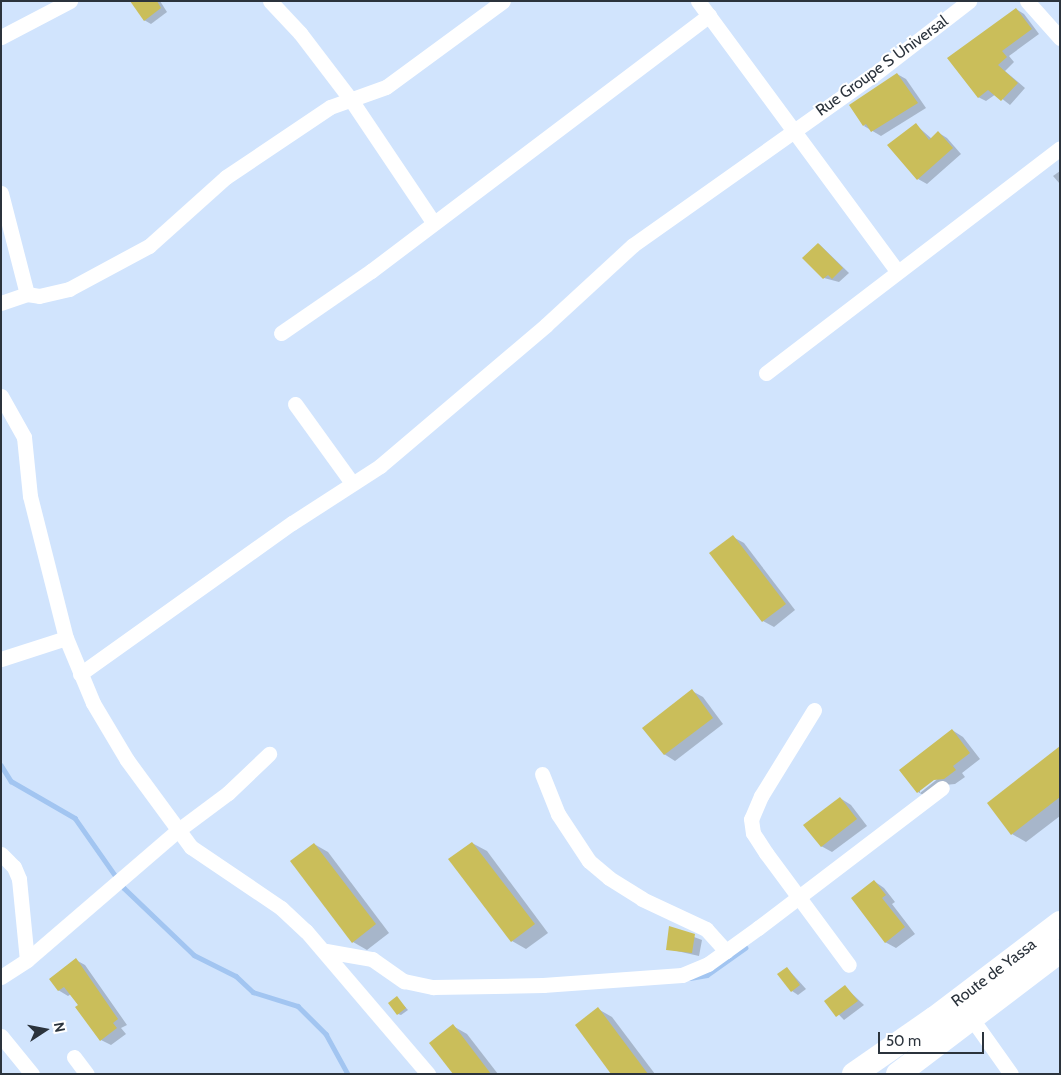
<!DOCTYPE html>
<style>
body{margin:0}
#map{position:relative;width:1061px;height:1075px;overflow:hidden;background:#d1e4fd;font-family:Cabin,sans-serif}
div>[style]{position:absolute}
.shadow>*{inset:0;background:#0003}
.stream>*{height:4.5px;margin:-2.25px;padding:0 2.25px;transform-origin:2.25px;border-radius:2.25px;background:#a2c5f1}
.building>*{inset:0;background:#cabe5a}
.street>*{height:15px;margin:-7.5px;padding:0 7.5px;transform-origin:7.5px;border-radius:7.5px;background:#fff}
.primary>*{height:24px;margin:-12px;padding:0 12px;transform-origin:12px;border-radius:12px;background:#fff}
span{translate:-50% -50%;white-space:nowrap;text-align:center;line-height:1.15;-webkit-text-stroke:4px #fff;paint-order:stroke}
.street-label{font-size:16px;color:#2b333c}
.frame{position:absolute;inset:0;border:2px solid #2b333c;pointer-events:none}
.north{position:absolute;left:20px;top:1005px;width:50px;height:50px;-webkit-text-stroke:4px #fff;paint-order:stroke;rotate:79deg;font-size:14px;font-weight:700;line-height:20px;text-align:center;color:#2b333c}
.north::after{content:'';display:block;margin:auto;width:18px;height:22px;background:#2b333c;clip-path:polygon(50% 0,100% 100%,50% 72%,0 100%)}
.scale{position:absolute;left:878px;top:1032px;width:106px;height:22px;box-sizing:border-box;border:2px solid #2b333c;border-top:0;padding-left:6px;font-size:15px;line-height:18px;white-space:nowrap;color:#2b333c;-webkit-text-stroke:4px #fff;paint-order:stroke}
</style>
<div id="map">
<div class="shadow">
<div style="clip-path:polygon(132px 1px,160px 1px,167px 12px,151px 24px,144px 20px)"></div>
<div style="clip-path:polygon(1016px 9px,1024px 14px,1039px 34px,1009px 56px,1014px 62px,1005px 71px,1025px 88px,1010px 105px,996px 94px,986px 101px,978px 97px)"></div>
<div style="clip-path:polygon(897px 74px,906px 79px,926px 108px,881px 136px,864px 126px)"></div>
<div style="clip-path:polygon(916px 125px,932px 139px,939px 133px,947px 138px,961px 154px,927px 184px,918px 179px,889px 145px)"></div>
<div style="clip-path:polygon(1060px 171px,1060px 184px,1053px 176px)"></div>
<div style="clip-path:polygon(819px 244px,849px 273px,839px 282px,824px 278px)"></div>
<div style="clip-path:polygon(733px 537px,744px 543px,795px 610px,774px 627px,763px 621px)"></div>
<div style="clip-path:polygon(692px 691px,703px 697px,723px 724px,675px 761px,664px 754px)"></div>
<div style="clip-path:polygon(evenodd,952px 730px,963px 737px,980px 759px,962px 773px,965px 777px,955px 784px,945px 785px,928px 798px,918px 792px,952px 730px,938px 775px,940px 777px,920px 793px,920px 790px,938px 775px)"></div>
<div style="clip-path:polygon(1060px 748px,1060px 816px,1026px 842px,1012px 834px)"></div>
<div style="clip-path:polygon(840px 798px,851px 805px,867px 826px,832px 852px,821px 846px)"></div>
<div style="clip-path:polygon(472px 843px,487px 851px,548px 933px,526px 949px,512px 941px)"></div>
<div style="clip-path:polygon(314px 844px,328px 852px,389px 933px,367px 950px,353px 942px)"></div>
<div style="clip-path:polygon(874px 881px,884px 888px,895px 902px,892px 904px,915px 934px,896px 948px,885px 942px)"></div>
<div style="clip-path:polygon(670px 928px,702px 940px,699px 956px,668px 949px)"></div>
<div style="clip-path:polygon(76px 960px,85px 965px,127px 1025px,121px 1028px,126px 1034px,111px 1045px,101px 1040px,71px 994px,68px 996px,58px 990px)"></div>
<div style="clip-path:polygon(787px 968px,806px 989px,798px 995px,792px 991px)"></div>
<div style="clip-path:polygon(845px 987px,864px 1005px,844px 1020px,826px 1001px)"></div>
<div style="clip-path:polygon(397px 998px,408px 1010px,401px 1015px,398px 1014px)"></div>
<div style="clip-path:polygon(598px 1009px,612px 1017px,655px 1074px,613px 1074px)"></div>
<div style="clip-path:polygon(453px 1026px,467px 1034px,498px 1074px,454px 1074px)"></div>
</div>
<div class="stream">
<div style="left:1px;top:765px;width:19px;rotate:58deg"></div>
<div style="left:11px;top:781px;width:74px;rotate:30deg"></div>
<div style="left:75px;top:818px;width:85px;rotate:55deg"></div>
<div style="left:124px;top:888px;width:97px;rotate:43.7deg"></div>
<div style="left:194px;top:955px;width:47px;rotate:26.6deg"></div>
<div style="left:236px;top:976px;width:23px;rotate:43deg"></div>
<div style="left:253px;top:992px;width:47px;rotate:17.3deg"></div>
<div style="left:298px;top:1006px;width:40px;rotate:45deg"></div>
<div style="left:326px;top:1034px;width:46px;rotate:61.2deg"></div>
<div style="left:690px;top:978px;width:17px;rotate:-10deg"></div>
<div style="left:707px;top:975px;width:47px;rotate:-35.4deg"></div>
</div>
<div class="building">
<div style="clip-path:polygon(130px 1px,157px 1px,161px 8px,144px 21px)"></div>
<div style="clip-path:polygon(1016px 8px,1032px 29px,1002px 51px,1007px 57px,998px 65px,1018px 83px,1001px 101px,988px 90px,978px 98px,947px 58px)"></div>
<div style="clip-path:polygon(897px 73px,918px 103px,871px 132px,866px 124px,863px 126px,849px 105px)"></div>
<div style="clip-path:polygon(916px 123px,929px 140px,938px 131px,953px 148px,917px 180px,887px 145px)"></div>
<div style="clip-path:polygon(818px 243px,843px 268px,832px 279px,828px 275px,823px 279px,802px 258px)"></div>
<div style="clip-path:polygon(733px 535px,786px 604px,762px 622px,709px 553px)"></div>
<div style="clip-path:polygon(692px 689px,713px 718px,664px 755px,642px 728px)"></div>
<div style="clip-path:polygon(952px 729px,970px 753px,953px 766px,956px 770px,944px 779px,934px 780px,917px 793px,899px 770px)"></div>
<div style="clip-path:polygon(1060px 746px,1060px 797px,1011px 835px,987px 803px)"></div>
<div style="clip-path:polygon(840px 797px,857px 819px,821px 847px,803px 825px)"></div>
<div style="clip-path:polygon(472px 842px,535px 924px,511px 942px,448px 859px)"></div>
<div style="clip-path:polygon(314px 843px,376px 924px,352px 943px,290px 861px)"></div>
<div style="clip-path:polygon(874px 880px,886px 895px,882px 898px,905px 927px,885px 943px,851px 898px)"></div>
<div style="clip-path:polygon(669px 926px,695px 934px,692px 953px,666px 950px)"></div>
<div style="clip-path:polygon(76px 958px,118px 1019px,113px 1023px,117px 1028px,100px 1041px,75px 1007px,78px 1005px,64px 987px,58px 991px,49px 979px)"></div>
<div style="clip-path:polygon(787px 967px,800px 985px,791px 992px,777px 974px)"></div>
<div style="clip-path:polygon(845px 985px,858px 1001px,836px 1017px,824px 1001px)"></div>
<div style="clip-path:polygon(397px 996px,406px 1008px,397px 1015px,388px 1003px)"></div>
<div style="clip-path:polygon(598px 1007px,648px 1074px,611px 1074px,575px 1025px)"></div>
<div style="clip-path:polygon(453px 1024px,491px 1074px,453px 1074px,429px 1043px)"></div>
</div>
<div class="street">
<div style="left:270px;top:1px;width:44px;rotate:46.8deg"></div>
<div style="left:300px;top:33px;width:84px;rotate:52.7deg"></div>
<div style="left:351px;top:100px;width:147px;rotate:56.1deg"></div>
<div style="left:698px;top:1px;width:334px;rotate:53.6deg"></div>
<div style="left:1027px;top:1px;width:50px;rotate:48.3deg"></div>
<div style="left:1px;top:37px;width:78px;rotate:-27.6deg"></div>
<div style="left:1px;top:193px;width:104px;rotate:75.6deg"></div>
<div style="left:1px;top:303px;width:28px;rotate:-19deg"></div>
<div style="left:27px;top:294px;width:12px;rotate:9deg"></div>
<div style="left:39px;top:296px;width:31px;rotate:-13deg"></div>
<div style="left:69px;top:289px;width:91px;rotate:-28.3deg"></div>
<div style="left:149px;top:246px;width:103px;rotate:-41.9deg"></div>
<div style="left:226px;top:177px;width:125px;rotate:-33.9deg"></div>
<div style="left:330px;top:107px;width:59px;rotate:-19.7deg"></div>
<div style="left:386px;top:87px;width:145px;rotate:-36.3deg"></div>
<div style="left:281px;top:333px;width:109px;rotate:-34.6deg"></div>
<div style="left:371px;top:271px;width:424px;rotate:-37.1deg"></div>
<div style="left:766px;top:373px;width:370px;rotate:-37.4deg"></div>
<div style="left:1px;top:396px;width:47px;rotate:60.7deg"></div>
<div style="left:24px;top:437px;width:59px;rotate:84.2deg"></div>
<div style="left:30px;top:496px;width:146px;rotate:75.8deg"></div>
<div style="left:66px;top:638px;width:70px;rotate:67.4deg"></div>
<div style="left:93px;top:703px;width:66px;rotate:59.2deg"></div>
<div style="left:127px;top:760px;width:108px;rotate:53.7deg"></div>
<div style="left:191px;top:847px;width:109px;rotate:34.1deg"></div>
<div style="left:281px;top:908px;width:34px;rotate:43deg"></div>
<div style="left:306px;top:931px;width:188px;rotate:49.5deg"></div>
<div style="left:295px;top:404px;width:97px;rotate:54.2deg"></div>
<div style="left:1px;top:659px;width:68px;rotate:-17.9deg"></div>
<div style="left:80px;top:674px;width:260px;rotate:-35.5deg"></div>
<div style="left:292px;top:523px;width:105px;rotate:-32.9deg"></div>
<div style="left:380px;top:466px;width:218px;rotate:-40.3deg"></div>
<div style="left:546px;top:325px;width:118px;rotate:-42.6deg"></div>
<div style="left:633px;top:245px;width:293px;rotate:-35.3deg"></div>
<div style="left:872px;top:76px;width:123px;rotate:-37.7deg"></div>
<div style="left:814px;top:710px;width:101px;rotate:121.6deg"></div>
<div style="left:761px;top:796px;width:25px;rotate:113deg"></div>
<div style="left:751px;top:819px;width:14px;rotate:82deg"></div>
<div style="left:753px;top:833px;width:24px;rotate:57deg"></div>
<div style="left:766px;top:853px;width:139px;rotate:53.5deg"></div>
<div style="left:542px;top:774px;width:43px;rotate:68.2deg"></div>
<div style="left:558px;top:814px;width:56px;rotate:56.6deg"></div>
<div style="left:589px;top:861px;width:26px;rotate:40deg"></div>
<div style="left:609px;top:878px;width:39px;rotate:32deg"></div>
<div style="left:642px;top:899px;width:71px;rotate:25.1deg"></div>
<div style="left:706px;top:929px;width:30px;rotate:48deg"></div>
<div style="left:1px;top:854px;width:18px;rotate:45deg"></div>
<div style="left:14px;top:867px;width:13px;rotate:67deg"></div>
<div style="left:19px;top:879px;width:81px;rotate:84.4deg"></div>
<div style="left:326px;top:951px;width:47px;rotate:9.9deg"></div>
<div style="left:372px;top:959px;width:39px;rotate:35deg"></div>
<div style="left:404px;top:981px;width:30px;rotate:12deg"></div>
<div style="left:433px;top:987px;width:110px;rotate:-1deg"></div>
<div style="left:543px;top:985px;width:139px;rotate:-4.1deg"></div>
<div style="left:682px;top:975px;width:28px;rotate:-23deg"></div>
<div style="left:708px;top:964px;width:62px;rotate:-35.8deg"></div>
<div style="left:758px;top:928px;width:231px;rotate:-37.3deg"></div>
<div style="left:1px;top:977px;width:31px;rotate:-33deg"></div>
<div style="left:27px;top:960px;width:198px;rotate:-40.7deg"></div>
<div style="left:177px;top:831px;width:64px;rotate:-36.7deg"></div>
<div style="left:228px;top:793px;width:57px;rotate:-43.6deg"></div>
<div style="left:972px;top:1019px;width:67px;rotate:54.7deg"></div>
<div style="left:1px;top:1036px;width:49px;rotate:50.8deg"></div>
<div style="left:74px;top:1057px;width:21px;rotate:53deg"></div>
</div>
<div class="primary">
<div style="left:854px;top:1074px;width:98px;rotate:-34.7deg"></div>
<div style="left:935px;top:1018px;width:157px;rotate:-37.2deg"></div>
<div style="left:898px;top:1074px;width:203px;rotate:-37.2deg"></div>
</div>
<div class="street-label">
<span style="left:882px;top:66px;rotate:-36deg">Rue Groupe S Universal</span>
<span style="left:994px;top:973px;rotate:-37deg">Route de Yassa</span>
</div>
<div class="frame"></div>
<div class="north">N</div>
<div class="scale">50 m</div>
</div>
